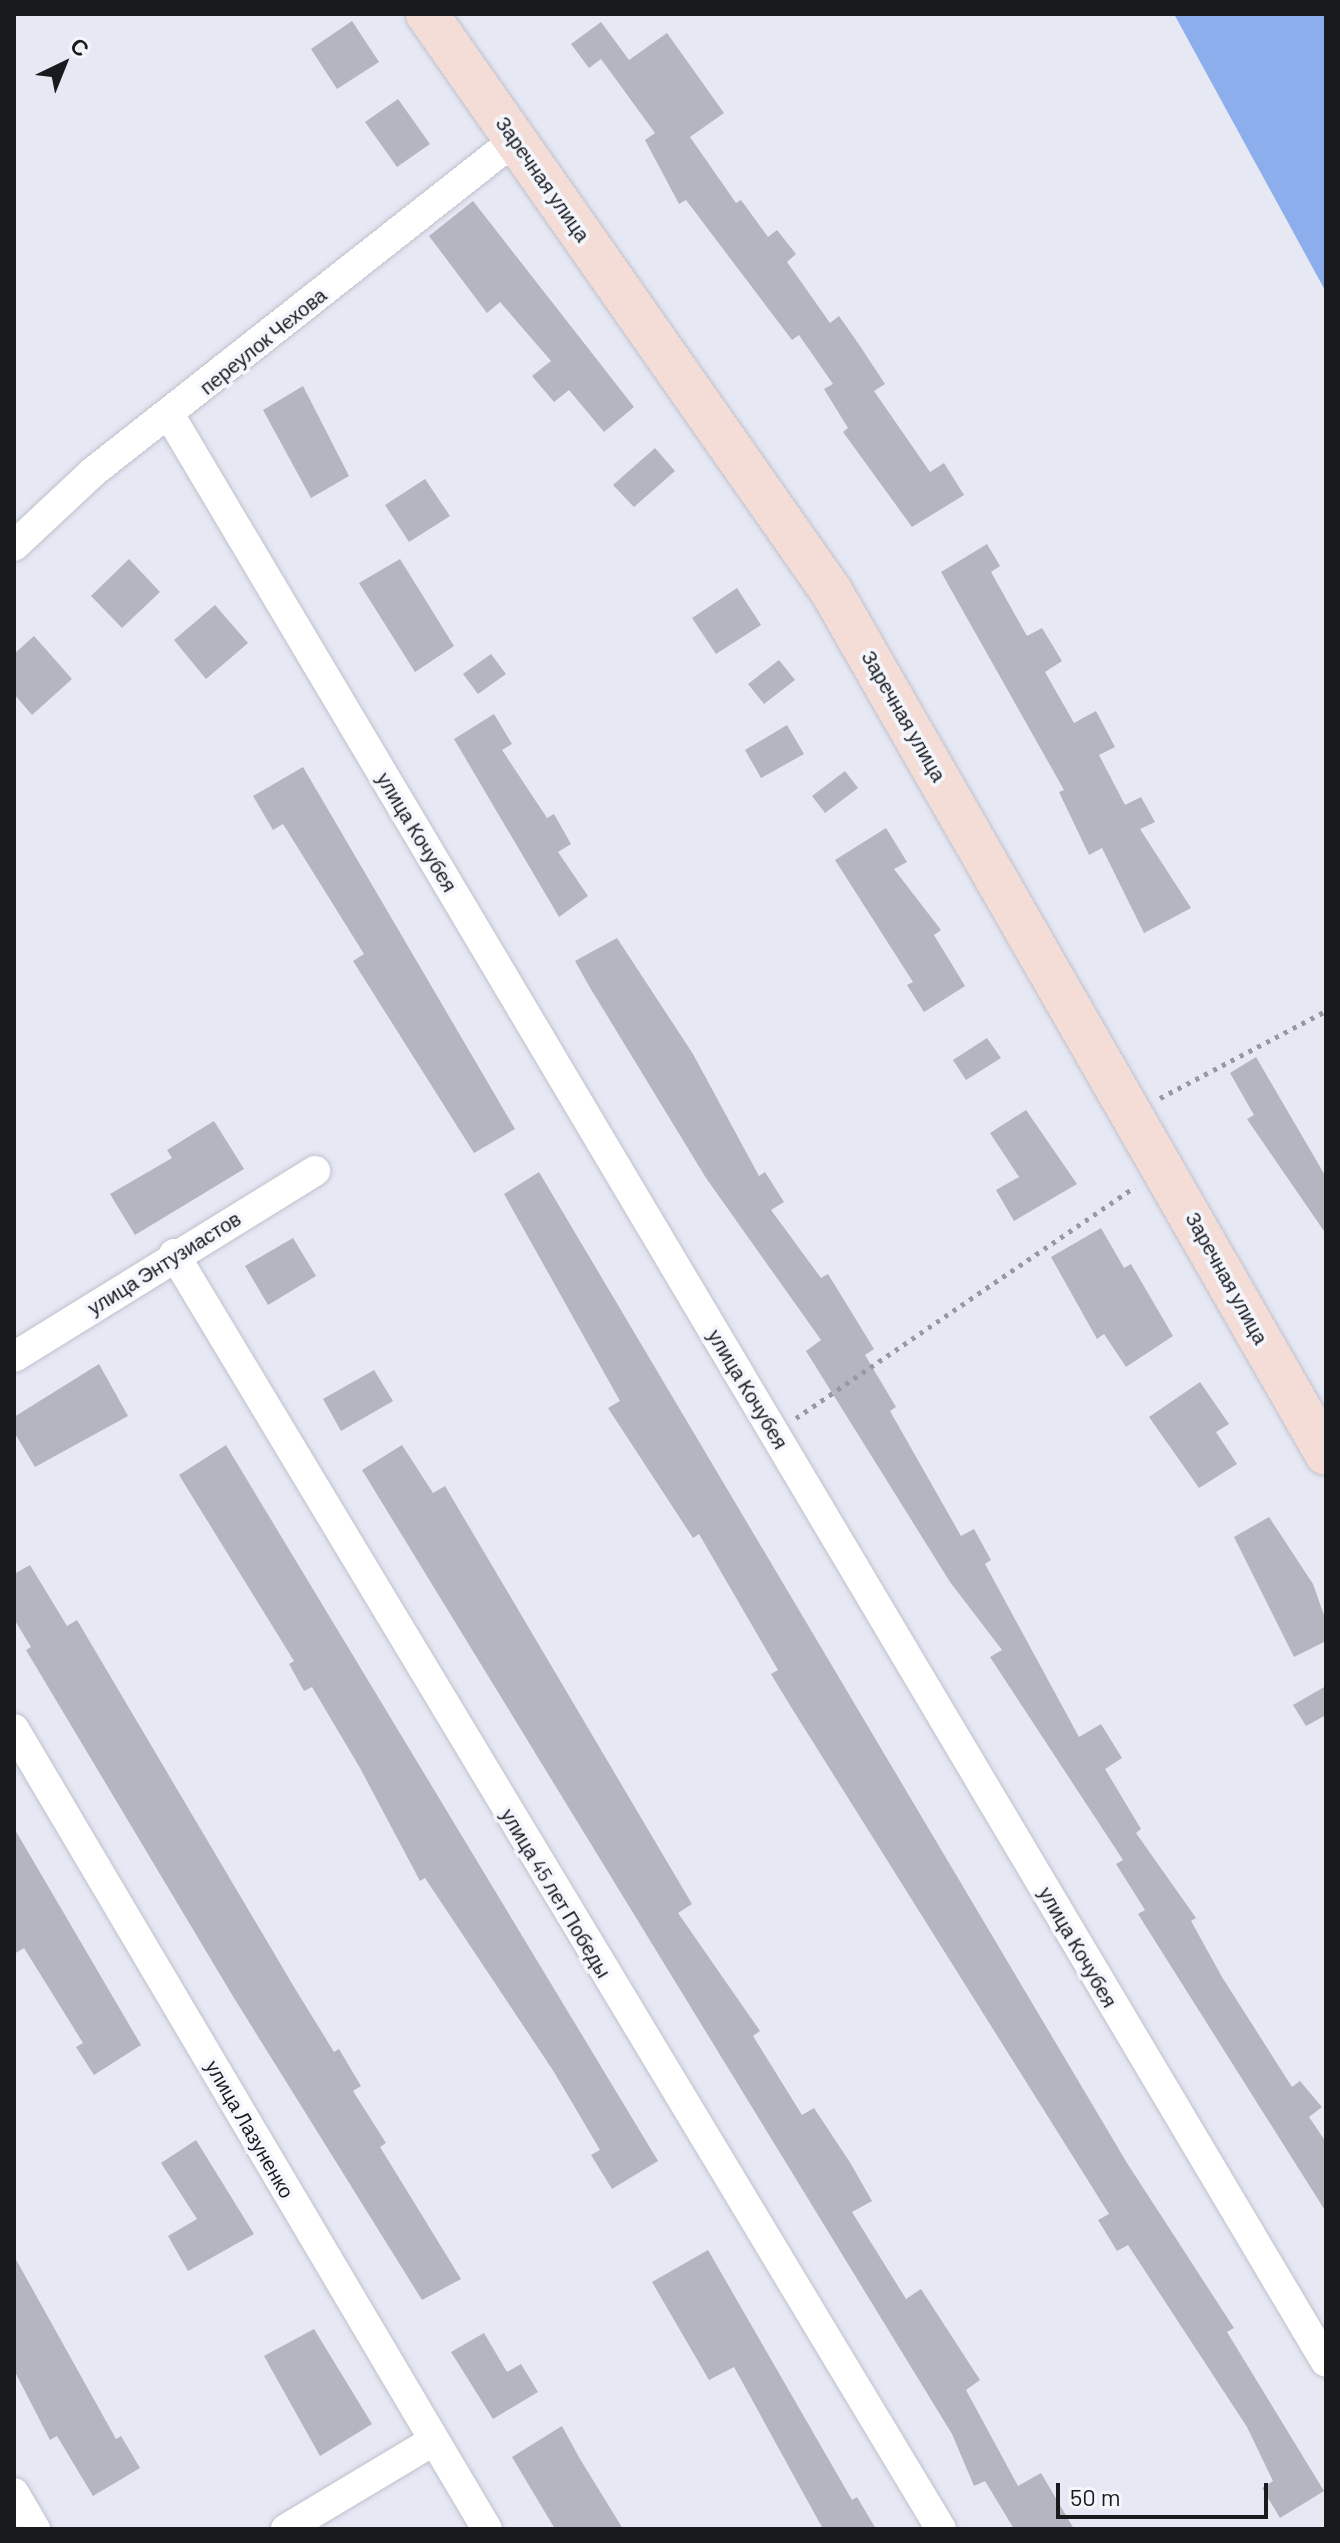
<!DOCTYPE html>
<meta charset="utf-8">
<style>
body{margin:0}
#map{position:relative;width:1340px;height:2543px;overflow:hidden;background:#e6e8f4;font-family:Barlow,sans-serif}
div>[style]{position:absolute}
.water>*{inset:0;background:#8caeed}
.building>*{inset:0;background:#b3b6c1}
.path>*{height:5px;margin-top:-2.5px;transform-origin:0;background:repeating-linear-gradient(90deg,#9798a1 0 4px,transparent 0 10px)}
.roads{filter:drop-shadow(0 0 2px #bfc1cc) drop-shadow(0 0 2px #bfc1cc)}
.street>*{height:30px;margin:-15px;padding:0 15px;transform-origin:15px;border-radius:15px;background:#fff}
.secondary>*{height:42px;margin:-21px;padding:0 21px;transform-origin:21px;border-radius:21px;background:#f4ddd6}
span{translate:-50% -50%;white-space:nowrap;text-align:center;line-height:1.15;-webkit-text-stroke:7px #f4f6fd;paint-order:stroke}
.street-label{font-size:20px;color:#191a1e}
.frame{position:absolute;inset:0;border:16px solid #191a1e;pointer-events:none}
.north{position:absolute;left:24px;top:24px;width:80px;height:80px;-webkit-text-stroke:6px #f4f6fd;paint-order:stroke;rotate:43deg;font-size:22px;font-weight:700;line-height:32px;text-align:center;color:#191a1e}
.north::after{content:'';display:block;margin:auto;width:28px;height:36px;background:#191a1e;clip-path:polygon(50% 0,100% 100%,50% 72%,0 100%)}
.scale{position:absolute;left:1056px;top:2483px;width:212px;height:36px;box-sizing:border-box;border:4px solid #191a1e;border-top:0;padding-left:10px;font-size:24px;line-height:28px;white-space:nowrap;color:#191a1e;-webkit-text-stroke:6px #f4f6fd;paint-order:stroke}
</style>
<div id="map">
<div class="water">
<div style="clip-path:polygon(1174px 14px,1326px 14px,1326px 292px)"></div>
</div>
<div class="building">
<div style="clip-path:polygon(352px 21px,379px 62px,337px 89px,311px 49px)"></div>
<div style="clip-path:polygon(601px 22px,629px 60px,667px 33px,724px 113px,690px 137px,736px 203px,741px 200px,768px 237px,777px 230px,796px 254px,787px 262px,830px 323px,839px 316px,860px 346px,885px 384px,874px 391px,930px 472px,944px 463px,964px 495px,912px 527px,843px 432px,848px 428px,824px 389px,833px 384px,799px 335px,792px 340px,686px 200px,679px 204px,645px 140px,655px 133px,601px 59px,589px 68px,571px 44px)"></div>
<div style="clip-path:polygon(398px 99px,430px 144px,397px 167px,365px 122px)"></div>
<div style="clip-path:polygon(473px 201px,634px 407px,604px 432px,569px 390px,554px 402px,532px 376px,551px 361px,500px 302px,487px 313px,429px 236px)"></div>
<div style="clip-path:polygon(303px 386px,349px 476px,311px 498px,263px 410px)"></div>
<div style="clip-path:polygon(655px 448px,675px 471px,634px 507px,613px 485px)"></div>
<div style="clip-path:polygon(425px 479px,450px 516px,409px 542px,385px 505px)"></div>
<div style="clip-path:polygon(987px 544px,1000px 566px,991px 572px,1027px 636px,1042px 628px,1062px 661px,1045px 672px,1074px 723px,1096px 711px,1115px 747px,1099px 755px,1125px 805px,1141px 797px,1155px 822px,1140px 829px,1191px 908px,1144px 933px,1102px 848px,1089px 855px,1059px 792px,1064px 790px,941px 572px)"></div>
<div style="clip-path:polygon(129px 559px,160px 592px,122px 628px,91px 596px)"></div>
<div style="clip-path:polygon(400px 559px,454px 646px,415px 672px,359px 583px)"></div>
<div style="clip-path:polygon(737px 588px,761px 625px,716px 654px,692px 618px)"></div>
<div style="clip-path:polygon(215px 605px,248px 643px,206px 679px,174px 640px)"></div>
<div style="clip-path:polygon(34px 636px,72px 679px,32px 715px,14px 694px,14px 654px)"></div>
<div style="clip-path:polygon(491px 654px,506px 674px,478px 694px,463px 674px)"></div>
<div style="clip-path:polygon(779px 660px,795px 680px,764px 704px,748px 684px)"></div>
<div style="clip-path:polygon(494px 714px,512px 744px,502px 750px,547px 818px,554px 814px,571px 844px,558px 852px,588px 896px,559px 917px,454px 739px)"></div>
<div style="clip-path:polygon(787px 725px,804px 754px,761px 778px,745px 750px)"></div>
<div style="clip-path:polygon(303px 767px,515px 1129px,474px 1153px,353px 961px,364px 954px,283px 824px,273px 830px,253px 796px)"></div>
<div style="clip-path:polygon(845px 771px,858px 788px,825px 813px,812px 796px)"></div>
<div style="clip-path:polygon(886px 828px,907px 862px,894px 869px,941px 930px,934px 935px,965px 986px,924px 1012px,907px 985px,913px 982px,835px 860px)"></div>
<div style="clip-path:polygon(617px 938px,693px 1054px,759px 1176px,765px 1172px,784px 1202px,771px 1210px,821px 1278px,828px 1274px,874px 1349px,865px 1355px,896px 1407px,890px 1411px,961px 1536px,974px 1529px,991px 1560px,985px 1564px,1079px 1737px,1101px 1724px,1122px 1758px,1105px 1769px,1141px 1829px,1136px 1833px,1196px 1918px,1191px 1921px,1222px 1977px,1292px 2087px,1300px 2081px,1322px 2107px,1309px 2117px,1326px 2142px,1326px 2212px,1138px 1914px,1145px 1910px,1116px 1864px,1123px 1860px,990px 1657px,1002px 1650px,950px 1582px,806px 1351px,821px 1340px,706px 1178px,589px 986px,575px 961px)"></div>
<div style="clip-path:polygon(987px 1038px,1001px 1058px,966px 1080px,953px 1060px)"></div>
<div style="clip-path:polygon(1256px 1057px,1326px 1177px,1326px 1234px,1247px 1119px,1254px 1115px,1230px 1073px)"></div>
<div style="clip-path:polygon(1026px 1110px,1077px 1184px,1014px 1221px,996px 1190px,1019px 1177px,990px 1133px)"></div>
<div style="clip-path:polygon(214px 1121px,244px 1169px,135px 1235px,110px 1194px,172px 1158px,167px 1150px)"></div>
<div style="clip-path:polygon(539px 1172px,1127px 2163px,1234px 2328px,1227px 2332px,1324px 2491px,1280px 2518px,1262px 2488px,1273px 2481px,1247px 2427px,1128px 2245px,1117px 2251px,1098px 2220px,1109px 2214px,791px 1707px,771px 1674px,778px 1670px,699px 1534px,693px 1538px,608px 1408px,620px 1401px,504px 1194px)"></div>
<div style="clip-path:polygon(1101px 1228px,1124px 1268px,1131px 1264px,1173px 1336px,1126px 1367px,1104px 1334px,1097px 1339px,1051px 1257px)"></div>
<div style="clip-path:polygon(293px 1238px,316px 1276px,268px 1305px,245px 1266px)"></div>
<div style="clip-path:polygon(99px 1364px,128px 1416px,35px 1467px,14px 1432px,14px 1417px)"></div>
<div style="clip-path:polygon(374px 1370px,393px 1401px,341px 1431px,323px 1399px)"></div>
<div style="clip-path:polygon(1200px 1382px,1229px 1424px,1216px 1432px,1237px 1464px,1199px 1488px,1149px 1417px)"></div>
<div style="clip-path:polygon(226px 1445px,658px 2161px,612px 2189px,591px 2155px,600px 2150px,554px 2072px,425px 1878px,420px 1881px,360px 1768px,312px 1687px,304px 1691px,289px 1664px,294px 1661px,179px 1475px)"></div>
<div style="clip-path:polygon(402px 1445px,433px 1493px,445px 1486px,692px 1904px,678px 1913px,760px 2031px,753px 2036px,802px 2115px,814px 2108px,851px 2164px,872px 2201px,852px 2212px,906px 2299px,921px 2289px,980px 2380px,966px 2390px,1018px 2486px,1041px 2473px,1074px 2529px,1014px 2529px,985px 2481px,974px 2486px,952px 2434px,362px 1470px)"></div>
<div style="clip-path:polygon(1269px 1517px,1313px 1584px,1326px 1621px,1326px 1641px,1294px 1657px,1234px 1537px)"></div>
<div style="clip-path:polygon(30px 1565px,67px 1626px,77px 1620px,294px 1987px,334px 2052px,339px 2049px,361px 2086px,353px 2091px,386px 2143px,380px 2147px,461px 2279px,422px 2300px,234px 1998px,26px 1650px,31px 1647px,14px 1619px,14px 1574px)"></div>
<div style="clip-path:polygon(1326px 1686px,1326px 1715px,1306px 1726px,1293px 1705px)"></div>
<div style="clip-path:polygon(14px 1828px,141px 2045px,94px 2075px,76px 2047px,83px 2043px,24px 1948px,14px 1954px)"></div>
<div style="clip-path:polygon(196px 2140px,254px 2234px,188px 2271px,168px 2236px,197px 2219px,161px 2163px)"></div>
<div style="clip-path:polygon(708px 2250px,852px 2500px,857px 2497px,876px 2529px,823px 2529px,734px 2367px,709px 2380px,652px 2282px)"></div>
<div style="clip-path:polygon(14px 2256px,116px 2439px,121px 2436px,140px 2468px,93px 2496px,57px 2436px,50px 2440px,14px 2370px)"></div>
<div style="clip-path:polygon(314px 2329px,372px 2424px,320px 2456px,264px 2356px)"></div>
<div style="clip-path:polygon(484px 2333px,507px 2372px,521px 2364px,538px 2392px,493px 2419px,451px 2352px)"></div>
<div style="clip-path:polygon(562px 2426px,580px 2459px,623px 2529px,555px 2529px,512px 2457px)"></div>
</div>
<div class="path">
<div style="left:1160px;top:1098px;width:187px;rotate:-27.7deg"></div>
<div style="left:796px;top:1418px;width:410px;rotate:-34.3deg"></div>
</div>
<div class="roads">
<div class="street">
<div style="left:170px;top:416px;width:2263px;rotate:59.29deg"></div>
<div style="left:14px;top:546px;width:108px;rotate:-43.1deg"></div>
<div style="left:93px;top:472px;width:538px;rotate:-38.21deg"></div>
<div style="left:174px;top:1254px;width:1488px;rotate:58.97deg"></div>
<div style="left:14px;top:1357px;width:354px;rotate:-31.7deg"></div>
<div style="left:14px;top:1729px;width:929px;rotate:59.41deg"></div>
<div style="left:14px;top:2493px;width:42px;rotate:59.7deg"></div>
<div style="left:286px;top:2529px;width:171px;rotate:-30.9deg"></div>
</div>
<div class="secondary">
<div style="left:427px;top:14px;width:704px;rotate:55deg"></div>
<div style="left:831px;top:591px;width:995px;rotate:60.16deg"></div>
</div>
</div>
<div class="street-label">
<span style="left:543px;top:179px;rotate:55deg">Заречная улица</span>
<span style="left:263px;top:341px;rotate:-39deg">переулок Чехова</span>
<span style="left:904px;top:716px;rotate:60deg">Заречная улица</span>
<span style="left:417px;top:832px;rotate:59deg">улица Кочубея</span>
<span style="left:164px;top:1263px;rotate:-32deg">улица Энтузиастов</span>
<span style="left:1227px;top:1278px;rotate:61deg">Заречная улица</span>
<span style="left:748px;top:1389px;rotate:59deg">улица Кочубея</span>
<span style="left:556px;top:1893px;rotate:59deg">улица 45 лет Победы</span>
<span style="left:1078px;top:1947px;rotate:60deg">улица Кочубея</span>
<span style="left:250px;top:2129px;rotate:60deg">улица Лазуненко</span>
</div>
<div class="frame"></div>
<div class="north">С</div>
<div class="scale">50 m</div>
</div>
